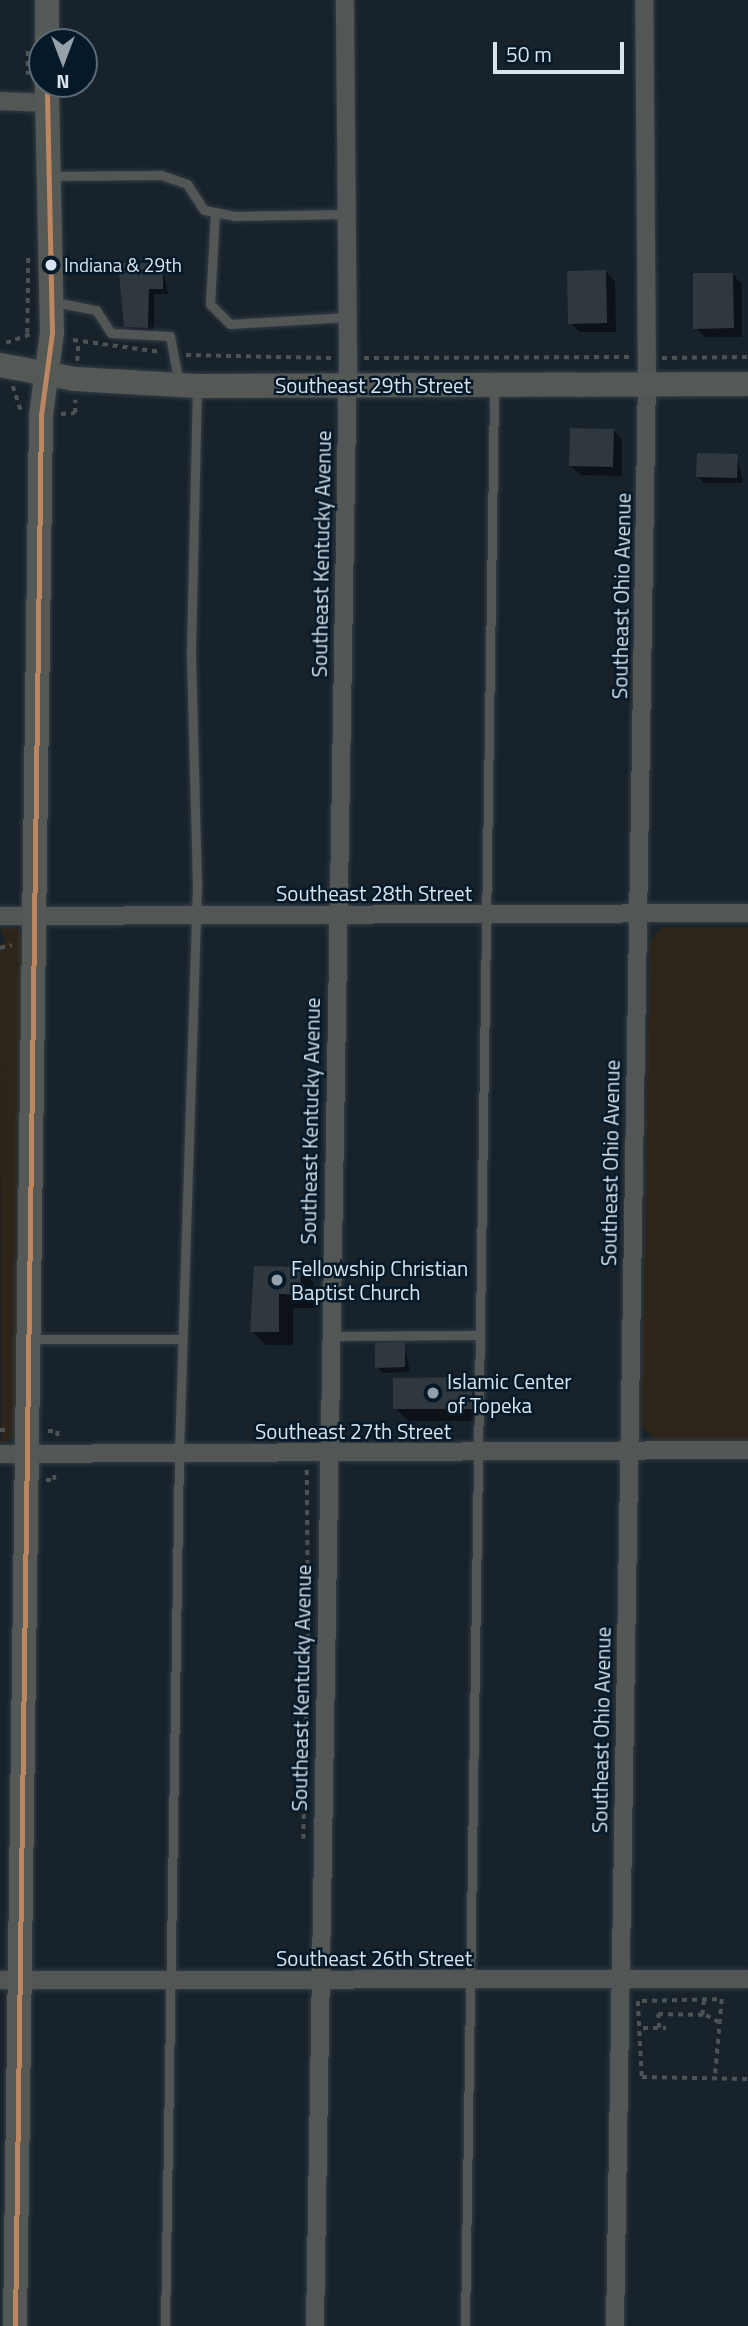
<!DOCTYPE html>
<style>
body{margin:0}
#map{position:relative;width:748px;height:2326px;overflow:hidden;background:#17222b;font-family:"Titillium Web",sans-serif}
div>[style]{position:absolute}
.education>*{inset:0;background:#2d251a}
.shadow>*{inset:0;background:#0007}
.building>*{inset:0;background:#2f383f}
.path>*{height:3.5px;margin-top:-1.75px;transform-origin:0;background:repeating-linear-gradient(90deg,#4d5253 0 5px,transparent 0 10px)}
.roads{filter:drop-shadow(0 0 2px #343d45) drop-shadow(0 0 2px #343d45)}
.lane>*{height:9px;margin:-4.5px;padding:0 4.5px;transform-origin:4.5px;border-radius:4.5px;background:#525655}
.street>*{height:18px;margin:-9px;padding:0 9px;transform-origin:9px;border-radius:9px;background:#525655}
.secondary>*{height:24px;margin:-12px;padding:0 12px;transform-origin:12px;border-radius:12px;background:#555956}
.bus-1>*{height:5px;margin:-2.5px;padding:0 2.5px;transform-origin:2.5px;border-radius:2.5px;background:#bb8660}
.dots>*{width:19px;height:19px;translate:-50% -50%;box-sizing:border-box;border:4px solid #061929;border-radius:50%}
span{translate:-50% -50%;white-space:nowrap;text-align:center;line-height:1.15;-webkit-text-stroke:5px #061929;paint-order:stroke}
.bus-label{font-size:19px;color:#d7e4ef}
.left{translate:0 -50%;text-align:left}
.street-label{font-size:21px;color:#d7e4ef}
.poi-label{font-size:21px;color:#d7e4ef}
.north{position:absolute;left:28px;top:28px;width:70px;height:70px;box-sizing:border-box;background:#061929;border:2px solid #5a6a78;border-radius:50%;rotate:180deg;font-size:19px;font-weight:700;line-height:28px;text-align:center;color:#d7e4ef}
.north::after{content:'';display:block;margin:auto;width:24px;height:32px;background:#94a0aa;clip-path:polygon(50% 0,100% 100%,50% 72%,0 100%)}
.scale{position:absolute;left:493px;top:42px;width:131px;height:32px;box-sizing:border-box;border:4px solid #d7e4ef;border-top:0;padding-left:9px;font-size:21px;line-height:24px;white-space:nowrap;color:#d7e4ef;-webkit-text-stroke:5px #061929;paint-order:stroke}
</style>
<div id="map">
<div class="education">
<div style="clip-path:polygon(662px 927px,748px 927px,748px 1440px,654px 1440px,640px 1425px,650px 940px)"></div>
<div style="clip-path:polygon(0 928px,17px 928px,26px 940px,18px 1435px,1px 1445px,0 944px,6px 943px)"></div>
</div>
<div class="shadow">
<div style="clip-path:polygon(162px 265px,168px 294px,154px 294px,154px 333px,132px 332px,126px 326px)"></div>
<div style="clip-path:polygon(605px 271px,615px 281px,616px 332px,580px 332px,570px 323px)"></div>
<div style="clip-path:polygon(732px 274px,742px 284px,742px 337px,705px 337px,695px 328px)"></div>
<div style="clip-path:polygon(613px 430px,622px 440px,622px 476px,581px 475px,571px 466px)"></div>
<div style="clip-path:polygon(737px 456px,743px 483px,704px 483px,698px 477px)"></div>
<div style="clip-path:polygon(256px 1268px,300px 1269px,314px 1283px,314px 1308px,293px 1308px,293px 1345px,266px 1345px,252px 1331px)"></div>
<div style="clip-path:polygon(404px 1344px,410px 1372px,383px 1373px,377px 1367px)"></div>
<div style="clip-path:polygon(471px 1379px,483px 1392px,484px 1421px,408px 1421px,395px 1408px)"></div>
</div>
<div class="building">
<div style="clip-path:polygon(118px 263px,163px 263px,163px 289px,149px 289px,148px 328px,124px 327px)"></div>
<div style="clip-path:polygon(606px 270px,607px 323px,568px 324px,567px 271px)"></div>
<div style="clip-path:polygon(693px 273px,733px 273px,734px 328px,693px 329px)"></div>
<div style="clip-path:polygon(570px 428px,614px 429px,613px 467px,569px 466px)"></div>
<div style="clip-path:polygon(697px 453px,738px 454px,737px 478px,696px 477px)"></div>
<div style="clip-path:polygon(254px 1266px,301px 1267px,300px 1295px,279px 1294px,279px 1332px,250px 1332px)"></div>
<div style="clip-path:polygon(405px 1342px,405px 1367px,375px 1368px,375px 1343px)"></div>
<div style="clip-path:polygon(472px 1377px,472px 1409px,393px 1409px,393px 1378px)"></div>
</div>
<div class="path">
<div style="left:28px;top:51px;width:24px;rotate:90deg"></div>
<div style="left:27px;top:333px;width:75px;rotate:-89.2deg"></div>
<div style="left:73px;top:340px;width:89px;rotate:7.8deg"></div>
<div style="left:6px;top:343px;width:29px;rotate:-20deg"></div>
<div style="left:186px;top:355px;width:146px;rotate:1.2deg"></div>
<div style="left:364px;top:358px;width:265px;rotate:-0.2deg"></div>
<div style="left:662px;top:358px;width:86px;rotate:-0.7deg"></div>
<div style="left:77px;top:361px;width:16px;rotate:-86deg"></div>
<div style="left:13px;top:386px;width:26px;rotate:72deg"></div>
<div style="left:61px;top:414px;width:14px;rotate:-4deg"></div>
<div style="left:75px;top:413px;width:13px;rotate:-90deg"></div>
<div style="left:0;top:948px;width:12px;rotate:-14deg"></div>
<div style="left:0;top:1430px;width:9px"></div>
<div style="left:48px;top:1431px;width:10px"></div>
<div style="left:58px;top:1431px;width:7px;rotate:98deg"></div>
<div style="left:307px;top:1470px;width:118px;rotate:89.5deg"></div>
<div style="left:46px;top:1480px;width:8px"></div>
<div style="left:54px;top:1480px;width:9px;rotate:-90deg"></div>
<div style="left:303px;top:1839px;width:226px;rotate:-88.7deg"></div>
<div style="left:638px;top:2001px;width:76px;rotate:87deg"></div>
<div style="left:642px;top:2077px;width:106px;rotate:1.1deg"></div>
<div style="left:642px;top:2001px;width:80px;rotate:-1.4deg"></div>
<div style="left:722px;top:1999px;width:80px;rotate:95deg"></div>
<div style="left:702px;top:2015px;width:17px;rotate:-83deg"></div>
<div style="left:643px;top:2028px;width:23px"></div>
<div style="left:659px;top:2028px;width:14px;rotate:-94deg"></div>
<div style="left:658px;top:2014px;width:48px;rotate:1.2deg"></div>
<div style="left:706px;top:2015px;width:18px;rotate:29deg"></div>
</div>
<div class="roads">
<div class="lane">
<div style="left:51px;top:176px;width:110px;rotate:-0.5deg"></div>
<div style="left:161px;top:175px;width:28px;rotate:19deg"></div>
<div style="left:187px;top:184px;width:31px;rotate:57deg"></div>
<div style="left:204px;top:210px;width:31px;rotate:11deg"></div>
<div style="left:234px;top:216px;width:113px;rotate:-1deg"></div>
<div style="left:215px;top:212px;width:92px;rotate:93.1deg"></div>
<div style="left:210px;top:304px;width:28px;rotate:45deg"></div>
<div style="left:230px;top:324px;width:118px;rotate:-3.4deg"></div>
<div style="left:54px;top:302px;width:43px;rotate:10.8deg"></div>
<div style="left:96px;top:310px;width:27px;rotate:57deg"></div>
<div style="left:111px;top:333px;width:59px;rotate:2.9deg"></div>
<div style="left:170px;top:336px;width:49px;rotate:79.4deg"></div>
<div style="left:331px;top:1336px;width:147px;rotate:-0.4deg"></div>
<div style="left:31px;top:1339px;width:151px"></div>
<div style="left:165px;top:2326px;width:873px;rotate:-89.08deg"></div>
<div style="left:179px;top:1453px;width:568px;rotate:-88.18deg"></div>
<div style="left:197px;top:885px;width:234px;rotate:-91.5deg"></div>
<div style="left:191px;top:651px;width:262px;rotate:-88.7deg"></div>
<div style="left:465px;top:2326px;width:1939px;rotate:-89.14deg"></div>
</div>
<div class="street">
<div style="left:0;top:101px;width:47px;rotate:2.4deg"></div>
<div style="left:0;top:916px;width:748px;rotate:-0.23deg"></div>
<div style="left:0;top:1454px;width:748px;rotate:-0.31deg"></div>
<div style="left:0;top:1980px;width:748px;rotate:-0.08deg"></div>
<div style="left:315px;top:2326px;width:1968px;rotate:-89.04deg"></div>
<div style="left:348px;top:358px;width:358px;rotate:-90.5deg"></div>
<div style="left:615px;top:2326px;width:1941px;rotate:-89.06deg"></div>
<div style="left:647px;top:385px;width:385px;rotate:-90.4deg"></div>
</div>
<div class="secondary">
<div style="left:47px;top:0;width:42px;rotate:90deg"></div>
<div style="left:0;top:365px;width:76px;rotate:10.6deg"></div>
<div style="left:75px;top:379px;width:122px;rotate:3.3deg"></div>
<div style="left:197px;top:386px;width:551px;rotate:-0.21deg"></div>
<div style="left:15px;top:2326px;width:1911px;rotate:-89.22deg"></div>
<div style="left:41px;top:415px;width:83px;rotate:-82.4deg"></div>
<div style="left:52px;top:333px;width:249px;rotate:-91.2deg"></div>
</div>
</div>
<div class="bus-1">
<div style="left:15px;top:2326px;width:1911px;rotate:-89.22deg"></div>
<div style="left:41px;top:415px;width:83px;rotate:-82.4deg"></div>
<div style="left:52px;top:333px;width:249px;rotate:-91.2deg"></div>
</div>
<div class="dots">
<div style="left:51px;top:265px;background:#d7e4ef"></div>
<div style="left:277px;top:1280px;background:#94a0aa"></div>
<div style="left:433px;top:1393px;background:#94a0aa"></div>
</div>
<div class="bus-label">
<span class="left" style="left:64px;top:265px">Indiana &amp; 29th</span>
</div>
<div class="street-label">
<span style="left:373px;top:385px">Southeast 29th Street</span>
<span style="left:321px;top:554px;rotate:-89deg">Southeast Kentucky Avenue</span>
<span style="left:621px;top:596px;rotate:-89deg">Southeast Ohio Avenue</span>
<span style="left:374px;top:893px">Southeast 28th Street</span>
<span style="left:310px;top:1121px;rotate:-89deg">Southeast Kentucky Avenue</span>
<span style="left:610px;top:1163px;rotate:-89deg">Southeast Ohio Avenue</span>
<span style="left:353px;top:1431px">Southeast 27th Street</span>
<span style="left:301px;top:1688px;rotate:-89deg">Southeast Kentucky Avenue</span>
<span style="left:601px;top:1730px;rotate:-89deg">Southeast Ohio Avenue</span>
<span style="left:374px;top:1958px">Southeast 26th Street</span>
</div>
<div class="poi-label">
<span class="left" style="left:291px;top:1280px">Fellowship Christian<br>Baptist Church</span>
<span class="left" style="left:447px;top:1393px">Islamic Center<br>of Topeka</span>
</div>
<div class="north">N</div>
<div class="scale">50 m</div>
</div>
